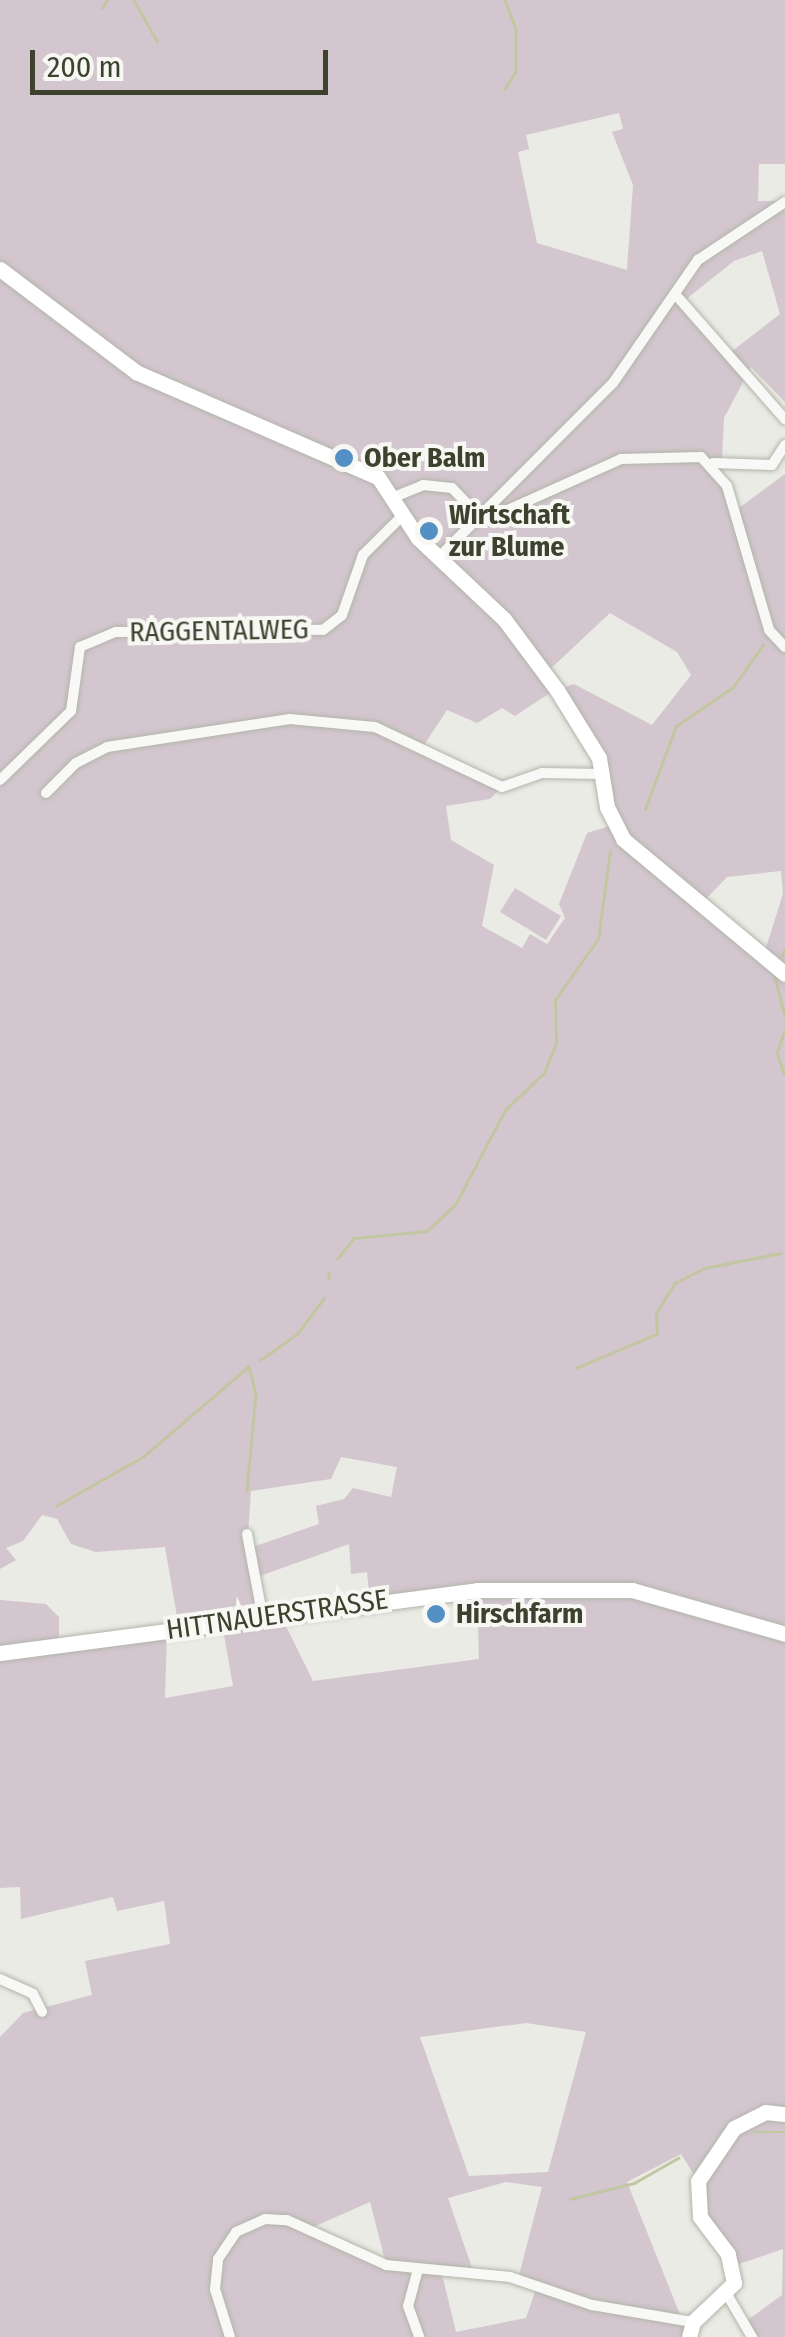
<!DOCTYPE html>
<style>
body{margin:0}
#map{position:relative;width:785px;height:2337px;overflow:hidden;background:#e9ebe4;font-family:"Fira Sans Condensed",sans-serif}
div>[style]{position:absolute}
.green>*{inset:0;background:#d4c6cf}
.stream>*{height:2.5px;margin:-1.25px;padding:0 1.25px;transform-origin:1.25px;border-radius:1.25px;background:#c2c7a2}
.roads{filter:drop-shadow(0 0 2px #b2b5a9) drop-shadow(0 0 2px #b2b5a9)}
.street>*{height:10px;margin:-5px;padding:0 5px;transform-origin:5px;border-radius:5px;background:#f8f9f6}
.secondary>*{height:15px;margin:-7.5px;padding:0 7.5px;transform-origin:7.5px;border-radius:7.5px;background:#fff}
.dots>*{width:28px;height:28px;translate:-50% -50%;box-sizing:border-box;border:5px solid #f7f8f3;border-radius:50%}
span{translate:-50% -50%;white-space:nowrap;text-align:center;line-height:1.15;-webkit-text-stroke:8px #f7f8f3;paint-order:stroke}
.poi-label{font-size:28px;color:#3c422d;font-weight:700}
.left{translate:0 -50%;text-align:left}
.street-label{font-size:28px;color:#3c422d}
.scale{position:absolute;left:30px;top:50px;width:298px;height:45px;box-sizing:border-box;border:5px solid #3c422d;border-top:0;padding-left:12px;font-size:30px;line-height:35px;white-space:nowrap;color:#3c422d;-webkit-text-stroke:8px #f7f8f3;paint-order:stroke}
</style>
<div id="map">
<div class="green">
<div style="clip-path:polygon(evenodd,0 0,785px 0,785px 164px,759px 164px,758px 201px,785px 201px,785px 402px,751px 367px,724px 418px,722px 459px,713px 463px,736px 510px,785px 474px,785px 2337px,752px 2337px,745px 2322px,782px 2295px,783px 2249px,733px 2266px,700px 2217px,698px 2181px,681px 2154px,627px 2182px,689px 2337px,0 2337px,0 2037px,23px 2013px,92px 1995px,85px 1961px,170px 1944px,164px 1901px,117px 1911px,113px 1897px,21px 1919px,20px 1887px,0 1888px,0 1600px,46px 1604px,59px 1617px,59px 1644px,167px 1630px,165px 1698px,233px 1686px,222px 1623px,179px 1628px,165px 1547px,96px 1552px,71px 1544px,57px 1519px,42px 1515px,23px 1541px,6px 1548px,16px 1560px,0 1569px,0 0,619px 113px,623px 129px,612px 132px,633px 185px,627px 270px,537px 243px,518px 152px,529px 149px,526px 135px,619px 113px,0 0,762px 251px,780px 314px,727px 355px,685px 300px,734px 261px,762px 251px,0 0,610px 613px,677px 652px,691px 675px,652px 725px,574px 684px,557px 690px,604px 774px,613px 825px,587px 833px,559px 904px,565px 918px,547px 944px,530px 934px,522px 948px,482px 926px,494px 865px,451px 840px,446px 806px,490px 799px,502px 787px,420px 751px,447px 710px,477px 723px,502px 708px,515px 716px,556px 689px,546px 673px,610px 613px,0 0,781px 871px,783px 894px,763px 957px,702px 903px,727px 877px,781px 871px,0 0,341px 1457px,397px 1467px,391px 1497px,353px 1488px,344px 1499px,316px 1506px,319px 1524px,247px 1549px,251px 1491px,331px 1479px,341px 1457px,0 0,349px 1544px,351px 1574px,367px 1572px,370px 1603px,477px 1590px,479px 1659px,313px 1681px,281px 1616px,263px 1618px,257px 1577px,349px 1544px,0 0,526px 2023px,586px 2032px,548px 2172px,469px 2176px,420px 2037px,526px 2023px,0 0,506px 2182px,542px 2187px,518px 2279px,537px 2286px,526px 2318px,456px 2332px,441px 2270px,473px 2271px,448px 2198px,506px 2182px,0 0,370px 2202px,386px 2264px,311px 2228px,370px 2202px)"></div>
<div style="clip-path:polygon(515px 888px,561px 916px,546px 940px,500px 912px)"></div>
</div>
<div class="stream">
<div style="left:134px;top:0;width:47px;rotate:60.7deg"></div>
<div style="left:505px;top:0;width:31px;rotate:69deg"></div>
<div style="left:516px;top:29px;width:43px;rotate:90deg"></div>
<div style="left:516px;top:72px;width:20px;rotate:123deg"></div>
<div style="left:102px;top:8px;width:9px;rotate:-58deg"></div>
<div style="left:645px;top:809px;width:89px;rotate:-69.5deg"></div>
<div style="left:676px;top:726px;width:69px;rotate:-34.4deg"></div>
<div style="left:733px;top:687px;width:52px;rotate:-54.5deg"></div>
<div style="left:782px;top:956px;width:8px;rotate:-67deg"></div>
<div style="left:774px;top:973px;width:44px;rotate:75.7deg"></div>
<div style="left:785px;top:1031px;width:23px;rotate:110deg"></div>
<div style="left:777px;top:1053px;width:23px;rotate:70deg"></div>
<div style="left:337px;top:1259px;width:27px;rotate:-51deg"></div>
<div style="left:354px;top:1238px;width:73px;rotate:-5.5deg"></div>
<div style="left:427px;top:1231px;width:38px;rotate:-43deg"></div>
<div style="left:455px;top:1205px;width:107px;rotate:-62.2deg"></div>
<div style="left:505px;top:1110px;width:54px;rotate:-43.5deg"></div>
<div style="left:544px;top:1073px;width:31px;rotate:-68deg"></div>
<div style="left:556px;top:1044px;width:44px;rotate:-91.3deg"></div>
<div style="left:555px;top:1000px;width:75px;rotate:-54.8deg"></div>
<div style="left:598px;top:939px;width:89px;rotate:-82.2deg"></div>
<div style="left:329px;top:1273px;width:6px;rotate:90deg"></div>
<div style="left:260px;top:1360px;width:45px;rotate:-35.1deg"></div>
<div style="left:297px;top:1334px;width:45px;rotate:-53.1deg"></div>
<div style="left:576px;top:1368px;width:88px;rotate:-22.8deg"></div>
<div style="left:657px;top:1334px;width:21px;rotate:-93deg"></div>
<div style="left:656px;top:1313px;width:36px;rotate:-58deg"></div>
<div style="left:675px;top:1283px;width:33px;rotate:-27deg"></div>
<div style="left:704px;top:1268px;width:78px;rotate:-11deg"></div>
<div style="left:56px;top:1506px;width:101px;rotate:-29.6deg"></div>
<div style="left:144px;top:1456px;width:138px;rotate:-40.6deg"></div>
<div style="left:249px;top:1366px;width:30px;rotate:76deg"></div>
<div style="left:256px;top:1395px;width:96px;rotate:95.4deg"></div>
<div style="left:754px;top:2132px;width:31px"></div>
<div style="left:570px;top:2199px;width:66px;rotate:-14deg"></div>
<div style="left:634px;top:2183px;width:51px;rotate:-29.6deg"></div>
</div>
<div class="roads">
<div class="street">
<div style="left:675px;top:294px;width:167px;rotate:48.7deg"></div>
<div style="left:713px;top:463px;width:59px;rotate:1.9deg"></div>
<div style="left:772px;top:465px;width:24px;rotate:-57deg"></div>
<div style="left:394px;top:497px;width:31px;rotate:-22deg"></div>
<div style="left:423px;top:485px;width:29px;rotate:6deg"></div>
<div style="left:452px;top:488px;width:40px;rotate:46deg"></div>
<div style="left:480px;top:517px;width:12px"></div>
<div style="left:492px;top:517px;width:141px;rotate:-24.2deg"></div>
<div style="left:621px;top:459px;width:80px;rotate:-1.4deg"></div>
<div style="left:701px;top:457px;width:39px;rotate:48deg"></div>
<div style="left:727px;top:486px;width:150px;rotate:73.7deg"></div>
<div style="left:769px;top:630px;width:23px;rotate:47deg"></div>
<div style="left:439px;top:557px;width:246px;rotate:-45deg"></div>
<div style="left:613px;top:383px;width:150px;rotate:-55.4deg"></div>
<div style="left:698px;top:260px;width:105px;rotate:-33.7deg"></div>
<div style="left:0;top:780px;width:99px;rotate:-44.2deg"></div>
<div style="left:71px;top:711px;width:65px;rotate:-82deg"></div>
<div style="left:80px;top:647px;width:39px;rotate:-23deg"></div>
<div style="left:116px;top:632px;width:207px;rotate:-0.6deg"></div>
<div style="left:323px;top:630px;width:24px;rotate:-38deg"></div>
<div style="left:342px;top:615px;width:64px;rotate:-70.7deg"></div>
<div style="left:363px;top:555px;width:57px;rotate:-45deg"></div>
<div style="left:46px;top:793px;width:42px;rotate:-45deg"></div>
<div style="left:76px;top:763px;width:35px;rotate:-27deg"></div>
<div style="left:107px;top:747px;width:185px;rotate:-8.7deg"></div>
<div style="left:290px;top:719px;width:85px;rotate:5.4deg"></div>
<div style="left:375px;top:727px;width:140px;rotate:25.3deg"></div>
<div style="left:502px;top:787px;width:42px;rotate:-19.3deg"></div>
<div style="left:542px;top:773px;width:61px;rotate:0.9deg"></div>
<div style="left:247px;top:1534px;width:86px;rotate:79.3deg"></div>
<div style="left:0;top:1979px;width:36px;rotate:24deg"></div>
<div style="left:33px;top:1994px;width:20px;rotate:63deg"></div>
<div style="left:418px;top:2269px;width:38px;rotate:105deg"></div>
<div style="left:408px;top:2306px;width:33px;rotate:70deg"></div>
<div style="left:728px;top:2296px;width:48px;rotate:59.7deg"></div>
<div style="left:230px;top:2337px;width:50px;rotate:-107.4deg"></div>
<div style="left:215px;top:2289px;width:30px;rotate:-84deg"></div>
<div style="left:218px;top:2259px;width:32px;rotate:-56deg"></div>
<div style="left:236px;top:2232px;width:32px;rotate:-24deg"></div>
<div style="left:265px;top:2219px;width:22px;rotate:3deg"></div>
<div style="left:287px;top:2220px;width:109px;rotate:24.4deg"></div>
<div style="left:386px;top:2265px;width:125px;rotate:5.5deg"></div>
<div style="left:510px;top:2277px;width:87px;rotate:18.9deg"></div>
<div style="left:592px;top:2305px;width:102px;rotate:9.6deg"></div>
</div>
<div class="secondary">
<div style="left:0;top:269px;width:171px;rotate:37.1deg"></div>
<div style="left:136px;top:372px;width:264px;rotate:23.5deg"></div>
<div style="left:378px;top:477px;width:73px;rotate:56.7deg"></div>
<div style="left:418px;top:538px;width:118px;rotate:43.3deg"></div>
<div style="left:504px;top:619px;width:89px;rotate:53.3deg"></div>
<div style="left:557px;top:690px;width:80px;rotate:58.3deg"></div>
<div style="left:599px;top:758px;width:50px;rotate:80.7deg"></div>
<div style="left:607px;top:807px;width:36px;rotate:63deg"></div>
<div style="left:623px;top:839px;width:211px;rotate:39.8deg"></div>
<div style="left:0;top:1653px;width:481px;rotate:-7.5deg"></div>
<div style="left:477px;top:1590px;width:155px"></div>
<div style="left:632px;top:1590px;width:159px;rotate:16deg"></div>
<div style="left:689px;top:2337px;width:16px;rotate:-75deg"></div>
<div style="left:693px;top:2322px;width:57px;rotate:-43.6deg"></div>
<div style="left:734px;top:2283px;width:30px;rotate:-102deg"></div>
<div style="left:728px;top:2254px;width:46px;rotate:-127.1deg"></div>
<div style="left:700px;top:2217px;width:36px;rotate:-93deg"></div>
<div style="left:698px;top:2181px;width:64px;rotate:-55.8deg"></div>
<div style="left:734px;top:2128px;width:35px;rotate:-27deg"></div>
<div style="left:765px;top:2112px;width:20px;rotate:6deg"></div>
</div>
</div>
<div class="dots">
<div style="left:344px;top:458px;background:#5590c4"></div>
<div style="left:429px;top:531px;background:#5590c4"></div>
<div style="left:436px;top:1614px;background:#5590c4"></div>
</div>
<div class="poi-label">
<span class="left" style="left:364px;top:458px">Ober Balm</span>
<span class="left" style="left:449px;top:531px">Wirtschaft<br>zur Blume</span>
<span class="left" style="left:456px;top:1614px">Hirschfarm</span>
</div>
<div class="street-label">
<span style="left:219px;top:631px;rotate:-1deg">RAGGENTALWEG</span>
<span style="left:277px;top:1615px;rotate:-8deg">HITTNAUERSTRASSE</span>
</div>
<div class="scale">200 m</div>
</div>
